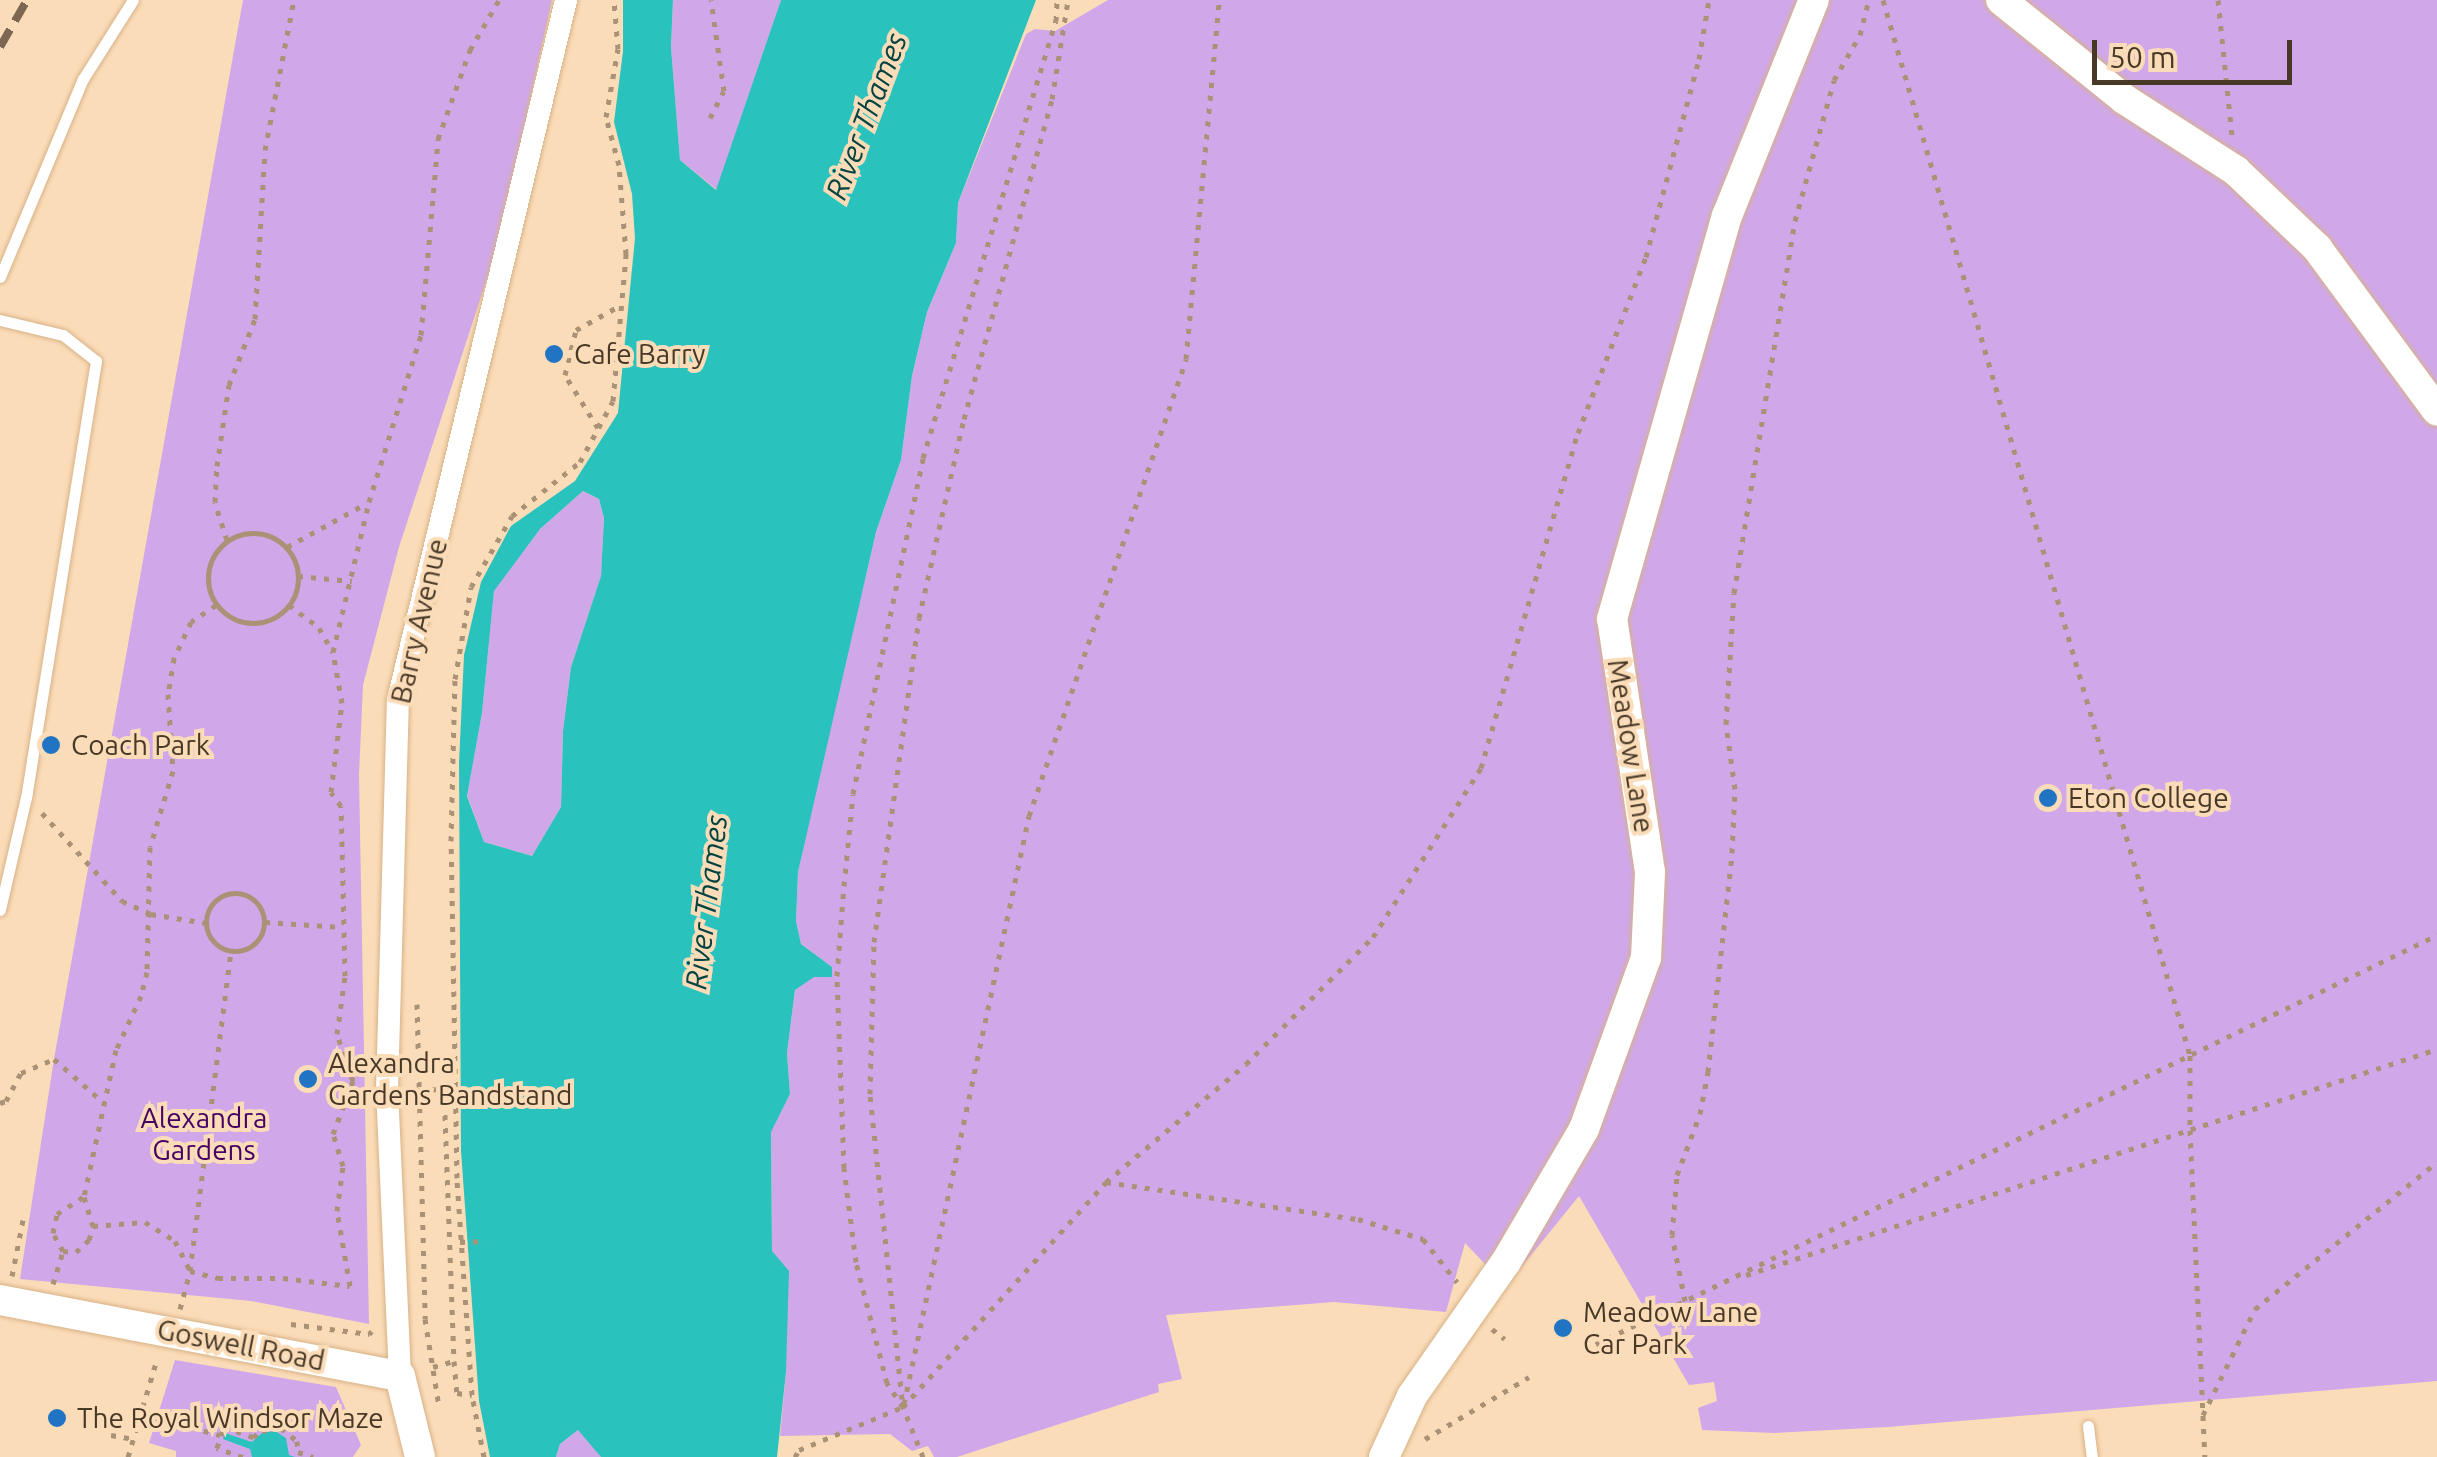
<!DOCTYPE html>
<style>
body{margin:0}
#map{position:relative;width:2437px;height:1457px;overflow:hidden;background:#fbdcb9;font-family:Ubuntu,sans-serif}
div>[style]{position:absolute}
.green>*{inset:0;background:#d0a8ea}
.water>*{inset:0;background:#2ac2bd}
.path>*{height:5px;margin-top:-2.5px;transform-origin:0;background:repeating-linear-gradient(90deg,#aa9277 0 5px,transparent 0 13px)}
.path>.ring{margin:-2.5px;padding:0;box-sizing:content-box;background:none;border:5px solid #aa9277;border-radius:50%}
.roads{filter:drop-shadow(0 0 2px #d7b286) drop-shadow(0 0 2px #d7b286)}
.lane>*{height:11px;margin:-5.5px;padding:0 5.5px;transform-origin:5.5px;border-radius:5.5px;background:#fff}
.street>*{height:22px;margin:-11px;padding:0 11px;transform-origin:11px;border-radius:11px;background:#fff}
.secondary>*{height:30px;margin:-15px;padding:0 15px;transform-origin:15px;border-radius:15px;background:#fff}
.rail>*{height:8px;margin-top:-4px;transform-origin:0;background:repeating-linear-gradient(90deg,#7c6852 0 20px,transparent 0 30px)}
.dots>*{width:28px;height:28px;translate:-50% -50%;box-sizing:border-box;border:5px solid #fbdcb9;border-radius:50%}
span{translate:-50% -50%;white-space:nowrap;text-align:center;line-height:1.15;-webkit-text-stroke:8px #fbdcb9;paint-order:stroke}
.poi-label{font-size:28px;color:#483927}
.left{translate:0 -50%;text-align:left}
.street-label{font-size:28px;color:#483927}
.park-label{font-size:28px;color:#460263}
.water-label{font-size:30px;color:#004341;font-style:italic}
.scale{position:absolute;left:2092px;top:40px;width:200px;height:45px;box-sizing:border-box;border:5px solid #483927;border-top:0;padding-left:12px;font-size:30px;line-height:35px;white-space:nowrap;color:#483927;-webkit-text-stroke:8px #fbdcb9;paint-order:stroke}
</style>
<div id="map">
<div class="green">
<div style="clip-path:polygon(243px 0,552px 0,499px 242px,399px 547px,363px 685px,359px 775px,369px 1324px,251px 1301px,20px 1279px,54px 1059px)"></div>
<div style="clip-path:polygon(673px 0,781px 0,717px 190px,680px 160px,671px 47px)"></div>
<div style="clip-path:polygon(1108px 0,2437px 0,2437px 1381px,1888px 1427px,1774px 1433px,1702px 1430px,1698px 1408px,1717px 1401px,1714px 1382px,1689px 1385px,1579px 1196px,1506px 1286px,1465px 1243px,1446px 1312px,1334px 1302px,1166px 1315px,1182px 1379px,1158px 1384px,1159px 1392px,957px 1457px,934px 1457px,928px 1446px,912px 1451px,890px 1434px,780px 1436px,786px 1372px,772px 1251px,771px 1131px,790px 1094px,787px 1053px,795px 990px,813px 977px,831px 976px,832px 967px,801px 944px,796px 921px,798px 872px,808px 823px,876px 532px,901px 460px,912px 376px,927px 312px,956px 243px,958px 203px,1026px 34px,1035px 29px,1055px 31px)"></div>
<div style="clip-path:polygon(583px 491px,599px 499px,604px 518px,601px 576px,571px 667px,563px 731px,561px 807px,532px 856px,484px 842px,467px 795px,482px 713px,494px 590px,540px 529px)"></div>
<div style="clip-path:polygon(175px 1360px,336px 1387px,361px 1445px,353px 1457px,176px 1457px,176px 1451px,149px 1443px)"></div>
<div style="clip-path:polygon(578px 1430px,591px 1444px,601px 1457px,556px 1457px,560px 1444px)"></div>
</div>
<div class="water">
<div style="clip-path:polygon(evenodd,623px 0,673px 0,671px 47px,680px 160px,716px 190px,781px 0,1036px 0,958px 203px,956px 243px,927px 312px,912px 376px,901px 460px,876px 532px,798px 872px,796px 921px,801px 944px,832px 967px,832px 977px,814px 977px,795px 990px,787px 1053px,790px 1094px,771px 1132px,772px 1251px,789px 1271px,786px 1372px,777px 1457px,601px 1457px,578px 1430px,560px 1444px,556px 1457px,490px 1457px,479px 1401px,461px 1151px,459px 763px,464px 655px,481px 582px,511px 526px,575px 481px,618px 413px,635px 238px,632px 194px,614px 122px,623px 51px,623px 0,583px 491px,599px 499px,604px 518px,601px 576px,571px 667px,563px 731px,561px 807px,532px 856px,484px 842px,467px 796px,482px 713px,494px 591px,540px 529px,583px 491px)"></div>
<div style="clip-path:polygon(275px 1431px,286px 1438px,289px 1455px,295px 1457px,252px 1457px,250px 1449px,223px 1439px,225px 1433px,252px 1442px,262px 1433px)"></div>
</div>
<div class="path">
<div style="left:1883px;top:0;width:1099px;rotate:73.78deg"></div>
<div style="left:2190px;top:1055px;width:75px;rotate:90deg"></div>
<div style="left:2190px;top:1130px;width:327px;rotate:87.4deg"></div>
<div style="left:2218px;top:0;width:137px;rotate:84.1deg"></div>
<div style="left:710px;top:118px;width:30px;rotate:-63deg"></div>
<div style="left:724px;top:91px;width:92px;rotate:-98.1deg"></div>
<div style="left:598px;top:428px;width:62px;rotate:-121.9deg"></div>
<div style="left:565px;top:375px;width:46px;rotate:-76.3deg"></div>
<div style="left:576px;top:330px;width:51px;rotate:-29.1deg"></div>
<div class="ring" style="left:208px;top:533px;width:85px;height:85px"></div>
<div style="left:227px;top:540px;width:40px;rotate:-108deg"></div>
<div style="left:215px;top:502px;width:36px;rotate:-87deg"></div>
<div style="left:217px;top:466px;width:82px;rotate:-81.6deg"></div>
<div style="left:229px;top:385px;width:71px;rotate:-68.5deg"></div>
<div style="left:255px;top:319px;width:169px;rotate:-86.6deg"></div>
<div style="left:265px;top:150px;width:153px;rotate:-79.1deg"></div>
<div style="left:287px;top:547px;width:91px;rotate:-28.8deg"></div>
<div style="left:298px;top:576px;width:54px;rotate:5.3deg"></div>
<div style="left:216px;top:605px;width:30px;rotate:146deg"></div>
<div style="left:191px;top:622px;width:40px;rotate:115deg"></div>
<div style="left:174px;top:658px;width:36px;rotate:99deg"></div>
<div style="left:168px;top:694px;width:77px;rotate:86.3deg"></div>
<div style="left:173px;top:771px;width:79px;rotate:106.8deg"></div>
<div style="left:150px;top:847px;width:125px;rotate:91.4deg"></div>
<div style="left:147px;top:972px;width:25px;rotate:104deg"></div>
<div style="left:141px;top:996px;width:60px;rotate:114.8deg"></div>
<div style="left:116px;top:1050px;width:150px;rotate:102.3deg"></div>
<div style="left:84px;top:1197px;width:30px;rotate:73deg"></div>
<div style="left:93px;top:1226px;width:52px;rotate:-4.4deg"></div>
<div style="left:145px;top:1222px;width:36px;rotate:32deg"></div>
<div style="left:175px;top:1241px;width:34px;rotate:63deg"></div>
<div style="left:190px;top:1271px;width:29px;rotate:14deg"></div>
<div style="left:218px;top:1278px;width:65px"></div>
<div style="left:283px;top:1278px;width:67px;rotate:6.8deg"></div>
<div style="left:350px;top:1286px;width:76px;rotate:-99.8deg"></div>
<div style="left:337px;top:1211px;width:45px;rotate:-82.4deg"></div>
<div style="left:343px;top:1166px;width:34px;rotate:-107deg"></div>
<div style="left:333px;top:1134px;width:57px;rotate:-69.3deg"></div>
<div style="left:353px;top:1081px;width:50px;rotate:-108.8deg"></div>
<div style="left:337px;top:1034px;width:59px;rotate:-82.1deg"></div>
<div style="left:345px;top:976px;width:170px;rotate:-91.3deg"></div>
<div style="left:341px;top:806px;width:17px;rotate:-126deg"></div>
<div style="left:331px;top:792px;width:90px;rotate:-83deg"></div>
<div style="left:342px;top:703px;width:52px;rotate:-100deg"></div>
<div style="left:333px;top:652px;width:154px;rotate:-76.5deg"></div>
<div style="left:369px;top:502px;width:175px;rotate:-72.7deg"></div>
<div style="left:421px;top:335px;width:197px;rotate:-85deg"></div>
<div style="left:438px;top:139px;width:95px;rotate:-70.2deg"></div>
<div style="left:470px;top:50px;width:58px;rotate:-59.9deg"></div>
<div style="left:289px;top:605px;width:38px;rotate:37deg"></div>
<div style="left:319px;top:628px;width:28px;rotate:60deg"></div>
<div style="left:42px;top:813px;width:119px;rotate:47.7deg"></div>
<div style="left:122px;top:901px;width:32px;rotate:24deg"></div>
<div style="left:151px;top:914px;width:56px;rotate:9.3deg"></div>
<div class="ring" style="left:206px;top:893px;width:53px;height:53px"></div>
<div style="left:265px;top:922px;width:77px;rotate:3.7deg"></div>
<div style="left:417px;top:1004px;width:315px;rotate:88.5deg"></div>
<div style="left:425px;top:1319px;width:88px;rotate:80.9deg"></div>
<div style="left:418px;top:1090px;width:26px;rotate:-2deg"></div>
<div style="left:444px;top:1089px;width:272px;rotate:87.9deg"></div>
<div style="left:454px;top:1361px;width:32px;rotate:85deg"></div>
<div style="left:457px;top:1393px;width:15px;rotate:8deg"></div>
<div style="left:0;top:1103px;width:6px;rotate:-18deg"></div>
<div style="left:6px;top:1101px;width:32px;rotate:-62deg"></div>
<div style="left:21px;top:1073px;width:36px;rotate:-23deg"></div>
<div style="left:54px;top:1059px;width:67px;rotate:41.3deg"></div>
<div style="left:1106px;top:1182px;width:255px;rotate:8.4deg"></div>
<div style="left:1358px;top:1219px;width:68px;rotate:17.1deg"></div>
<div style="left:1423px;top:1239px;width:55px;rotate:51.7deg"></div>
<div style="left:460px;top:1242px;width:26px;rotate:-2deg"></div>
<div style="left:63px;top:1251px;width:21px;rotate:-119deg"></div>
<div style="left:53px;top:1233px;width:19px;rotate:-78deg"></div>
<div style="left:57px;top:1214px;width:31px;rotate:-33deg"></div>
<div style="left:1746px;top:1275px;width:727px;rotate:-18.11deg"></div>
<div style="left:12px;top:1276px;width:57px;rotate:-78.9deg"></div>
<div style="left:53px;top:1284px;width:34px;rotate:-73deg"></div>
<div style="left:63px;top:1251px;width:13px;rotate:4deg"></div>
<div style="left:76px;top:1252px;width:18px;rotate:-43deg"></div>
<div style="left:89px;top:1240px;width:14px;rotate:-73deg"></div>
<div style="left:1685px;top:1301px;width:67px;rotate:-101.1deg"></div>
<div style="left:1672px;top:1235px;width:60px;rotate:-85.2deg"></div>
<div style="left:1677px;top:1175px;width:65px;rotate:-69.3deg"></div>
<div style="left:1700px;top:1114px;width:43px;rotate:-79.2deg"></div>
<div style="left:1708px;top:1072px;width:220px;rotate:-83.7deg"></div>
<div style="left:1732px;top:853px;width:64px;rotate:-87.3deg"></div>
<div style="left:1735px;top:789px;width:66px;rotate:-97.9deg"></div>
<div style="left:1726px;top:724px;width:131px;rotate:-86.5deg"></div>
<div style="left:1734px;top:593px;width:377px;rotate:-80.7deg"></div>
<div style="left:1795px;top:221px;width:146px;rotate:-74.5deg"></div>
<div style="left:1834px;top:80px;width:52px;rotate:-60deg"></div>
<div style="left:1860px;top:35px;width:36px;rotate:-76deg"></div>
<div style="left:180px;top:1309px;width:39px;rotate:-75deg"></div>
<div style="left:190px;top:1271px;width:323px;rotate:-82.7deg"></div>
<div style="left:291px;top:1324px;width:79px;rotate:7.3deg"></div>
<div style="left:369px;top:1334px;width:4px;rotate:-45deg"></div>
<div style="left:1492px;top:1329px;width:16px;rotate:38deg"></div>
<div style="left:1584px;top:1350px;width:949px;rotate:-25.94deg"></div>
<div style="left:433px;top:1367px;width:22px;rotate:-16deg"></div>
<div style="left:902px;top:1399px;width:307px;rotate:-96deg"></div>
<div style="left:870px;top:1094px;width:152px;rotate:-88.5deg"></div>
<div style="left:874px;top:942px;width:327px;rotate:-82.1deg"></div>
<div style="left:919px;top:618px;width:204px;rotate:-77.3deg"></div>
<div style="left:964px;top:419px;width:332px;rotate:-74.6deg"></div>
<div style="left:1052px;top:99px;width:100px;rotate:-80.8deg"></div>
<div style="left:904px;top:1404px;width:601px;rotate:-78deg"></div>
<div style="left:1029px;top:816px;width:483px;rotate:-71deg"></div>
<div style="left:1186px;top:359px;width:361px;rotate:-84.7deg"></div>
<div style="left:141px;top:1414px;width:82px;rotate:14.9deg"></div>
<div style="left:2203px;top:1415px;width:118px;rotate:-63.9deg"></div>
<div style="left:2255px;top:1309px;width:234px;rotate:-38.9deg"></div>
<div style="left:111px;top:1435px;width:22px;rotate:10deg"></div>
<div style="left:1425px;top:1439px;width:121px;rotate:-30.8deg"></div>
<div style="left:128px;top:1457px;width:102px;rotate:-73.5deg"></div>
<div style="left:243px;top:1457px;width:28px;rotate:-161deg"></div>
<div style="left:217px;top:1448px;width:22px;rotate:-72deg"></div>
<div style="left:224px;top:1427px;width:31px;rotate:19deg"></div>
<div style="left:253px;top:1437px;width:11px;rotate:-34deg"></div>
<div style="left:262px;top:1431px;width:19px;rotate:-9deg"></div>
<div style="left:281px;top:1428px;width:21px;rotate:39deg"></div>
<div style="left:297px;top:1441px;width:11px;rotate:85deg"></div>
<div style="left:298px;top:1452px;width:16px;rotate:18deg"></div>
<div style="left:484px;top:1457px;width:63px;rotate:-101deg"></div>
<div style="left:472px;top:1395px;width:218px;rotate:-94deg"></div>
<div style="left:457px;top:1178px;width:337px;rotate:-91deg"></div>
<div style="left:451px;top:841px;width:162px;rotate:-88.6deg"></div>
<div style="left:455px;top:679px;width:93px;rotate:-80.1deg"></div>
<div style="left:471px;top:587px;width:82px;rotate:-60deg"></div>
<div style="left:512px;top:516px;width:87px;rotate:-38.5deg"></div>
<div style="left:580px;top:462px;width:69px;rotate:-61.6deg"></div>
<div style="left:613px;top:401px;width:148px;rotate:-84.9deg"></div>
<div style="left:626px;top:254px;width:89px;rotate:-94.5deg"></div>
<div style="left:619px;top:165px;width:50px;rotate:-105.2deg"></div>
<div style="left:606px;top:117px;width:69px;rotate:-80deg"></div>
<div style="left:618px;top:49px;width:49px;rotate:-94.7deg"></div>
<div style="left:795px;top:1457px;width:8px;rotate:-60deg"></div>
<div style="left:799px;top:1450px;width:113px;rotate:-22.5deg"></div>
<div style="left:903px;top:1407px;width:303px;rotate:-47.9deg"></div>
<div style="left:1106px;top:1182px;width:183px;rotate:-40.1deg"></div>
<div style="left:1246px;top:1064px;width:180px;rotate:-45deg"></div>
<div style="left:1373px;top:937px;width:201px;rotate:-57.4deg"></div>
<div style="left:1481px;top:768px;width:349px;rotate:-73.9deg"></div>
<div style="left:1578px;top:433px;width:189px;rotate:-68.9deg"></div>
<div style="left:1646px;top:257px;width:205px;rotate:-75deg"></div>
<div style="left:1699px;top:59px;width:60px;rotate:-80.4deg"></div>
<div style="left:923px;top:1457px;width:54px;rotate:-111.8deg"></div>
<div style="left:903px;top:1407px;width:29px;rotate:-124deg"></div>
<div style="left:887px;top:1383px;width:125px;rotate:-104.4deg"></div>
<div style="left:856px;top:1262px;width:95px;rotate:-97.3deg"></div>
<div style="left:844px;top:1168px;width:192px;rotate:-92.1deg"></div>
<div style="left:837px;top:976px;width:90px;rotate:-85.6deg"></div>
<div style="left:844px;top:886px;width:92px;rotate:-84.4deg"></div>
<div style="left:853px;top:794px;width:343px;rotate:-78.2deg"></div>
<div style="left:923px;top:458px;width:457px;rotate:-73.1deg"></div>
<div style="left:1056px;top:21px;width:21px;rotate:-87deg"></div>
</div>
<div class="roads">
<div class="lane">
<div style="left:0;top:277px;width:215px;rotate:-67.3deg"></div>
<div style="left:83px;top:79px;width:93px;rotate:-57.7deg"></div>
<div style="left:0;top:320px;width:65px;rotate:13.4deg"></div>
<div style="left:63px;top:335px;width:42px;rotate:38.2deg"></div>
<div style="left:96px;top:361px;width:442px;rotate:99.1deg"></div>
<div style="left:26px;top:797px;width:116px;rotate:103deg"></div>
<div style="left:2088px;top:1426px;width:31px;rotate:83deg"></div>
</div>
<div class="street">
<div style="left:400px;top:1376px;width:285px;rotate:-92.6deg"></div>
<div style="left:387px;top:1091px;width:391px;rotate:-88.4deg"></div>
<div style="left:398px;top:700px;width:720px;rotate:-76.5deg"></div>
</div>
<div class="secondary">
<div style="left:2001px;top:0;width:158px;rotate:38.8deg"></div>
<div style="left:2124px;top:99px;width:133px;rotate:32.7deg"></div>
<div style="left:2236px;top:171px;width:112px;rotate:43.5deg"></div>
<div style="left:2317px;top:248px;width:202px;rotate:53.6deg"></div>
<div style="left:0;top:1300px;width:407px;rotate:10.8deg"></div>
<div style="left:400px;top:1376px;width:83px;rotate:76.1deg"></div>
<div style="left:1384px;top:1457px;width:67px;rotate:-65.3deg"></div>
<div style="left:1412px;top:1396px;width:164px;rotate:-55deg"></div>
<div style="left:1506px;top:1262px;width:154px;rotate:-59.6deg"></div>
<div style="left:1584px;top:1129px;width:182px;rotate:-70.1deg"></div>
<div style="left:1646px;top:958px;width:86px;rotate:-87.3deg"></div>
<div style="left:1650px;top:872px;width:256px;rotate:-98.5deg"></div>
<div style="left:1612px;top:619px;width:419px;rotate:-74.1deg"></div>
<div style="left:1727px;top:216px;width:233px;rotate:-68.1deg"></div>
</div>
</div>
<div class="rail">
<div style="left:0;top:47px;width:54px;rotate:-60.1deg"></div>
</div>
<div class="dots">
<div style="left:554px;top:354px;background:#2174c3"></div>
<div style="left:51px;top:745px;background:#2174c3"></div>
<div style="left:2048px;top:798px;background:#2174c3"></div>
<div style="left:308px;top:1079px;background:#2174c3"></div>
<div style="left:1563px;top:1328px;background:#2174c3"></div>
<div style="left:57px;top:1418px;background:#2174c3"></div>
</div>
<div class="poi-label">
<span class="left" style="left:574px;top:354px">Cafe Barry</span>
<span class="left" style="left:71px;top:745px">Coach Park</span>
<span class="left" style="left:2068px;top:798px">Eton College</span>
<span class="left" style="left:328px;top:1079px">Alexandra<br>Gardens Bandstand</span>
<span class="left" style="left:1583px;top:1328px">Meadow Lane<br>Car Park</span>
<span class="left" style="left:77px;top:1418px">The Royal Windsor Maze</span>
</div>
<div class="street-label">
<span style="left:419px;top:621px;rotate:-77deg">Barry Avenue</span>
<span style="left:1631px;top:746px;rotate:81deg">Meadow Lane</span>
<span style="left:241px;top:1345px;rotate:11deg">Goswell Road</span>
</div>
<div class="park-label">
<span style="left:204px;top:1134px">Alexandra<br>Gardens</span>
</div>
<div class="water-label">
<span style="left:866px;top:116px;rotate:-69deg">River Thames</span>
<span style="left:706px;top:902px;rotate:-83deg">River Thames</span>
</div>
<div class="scale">50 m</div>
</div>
